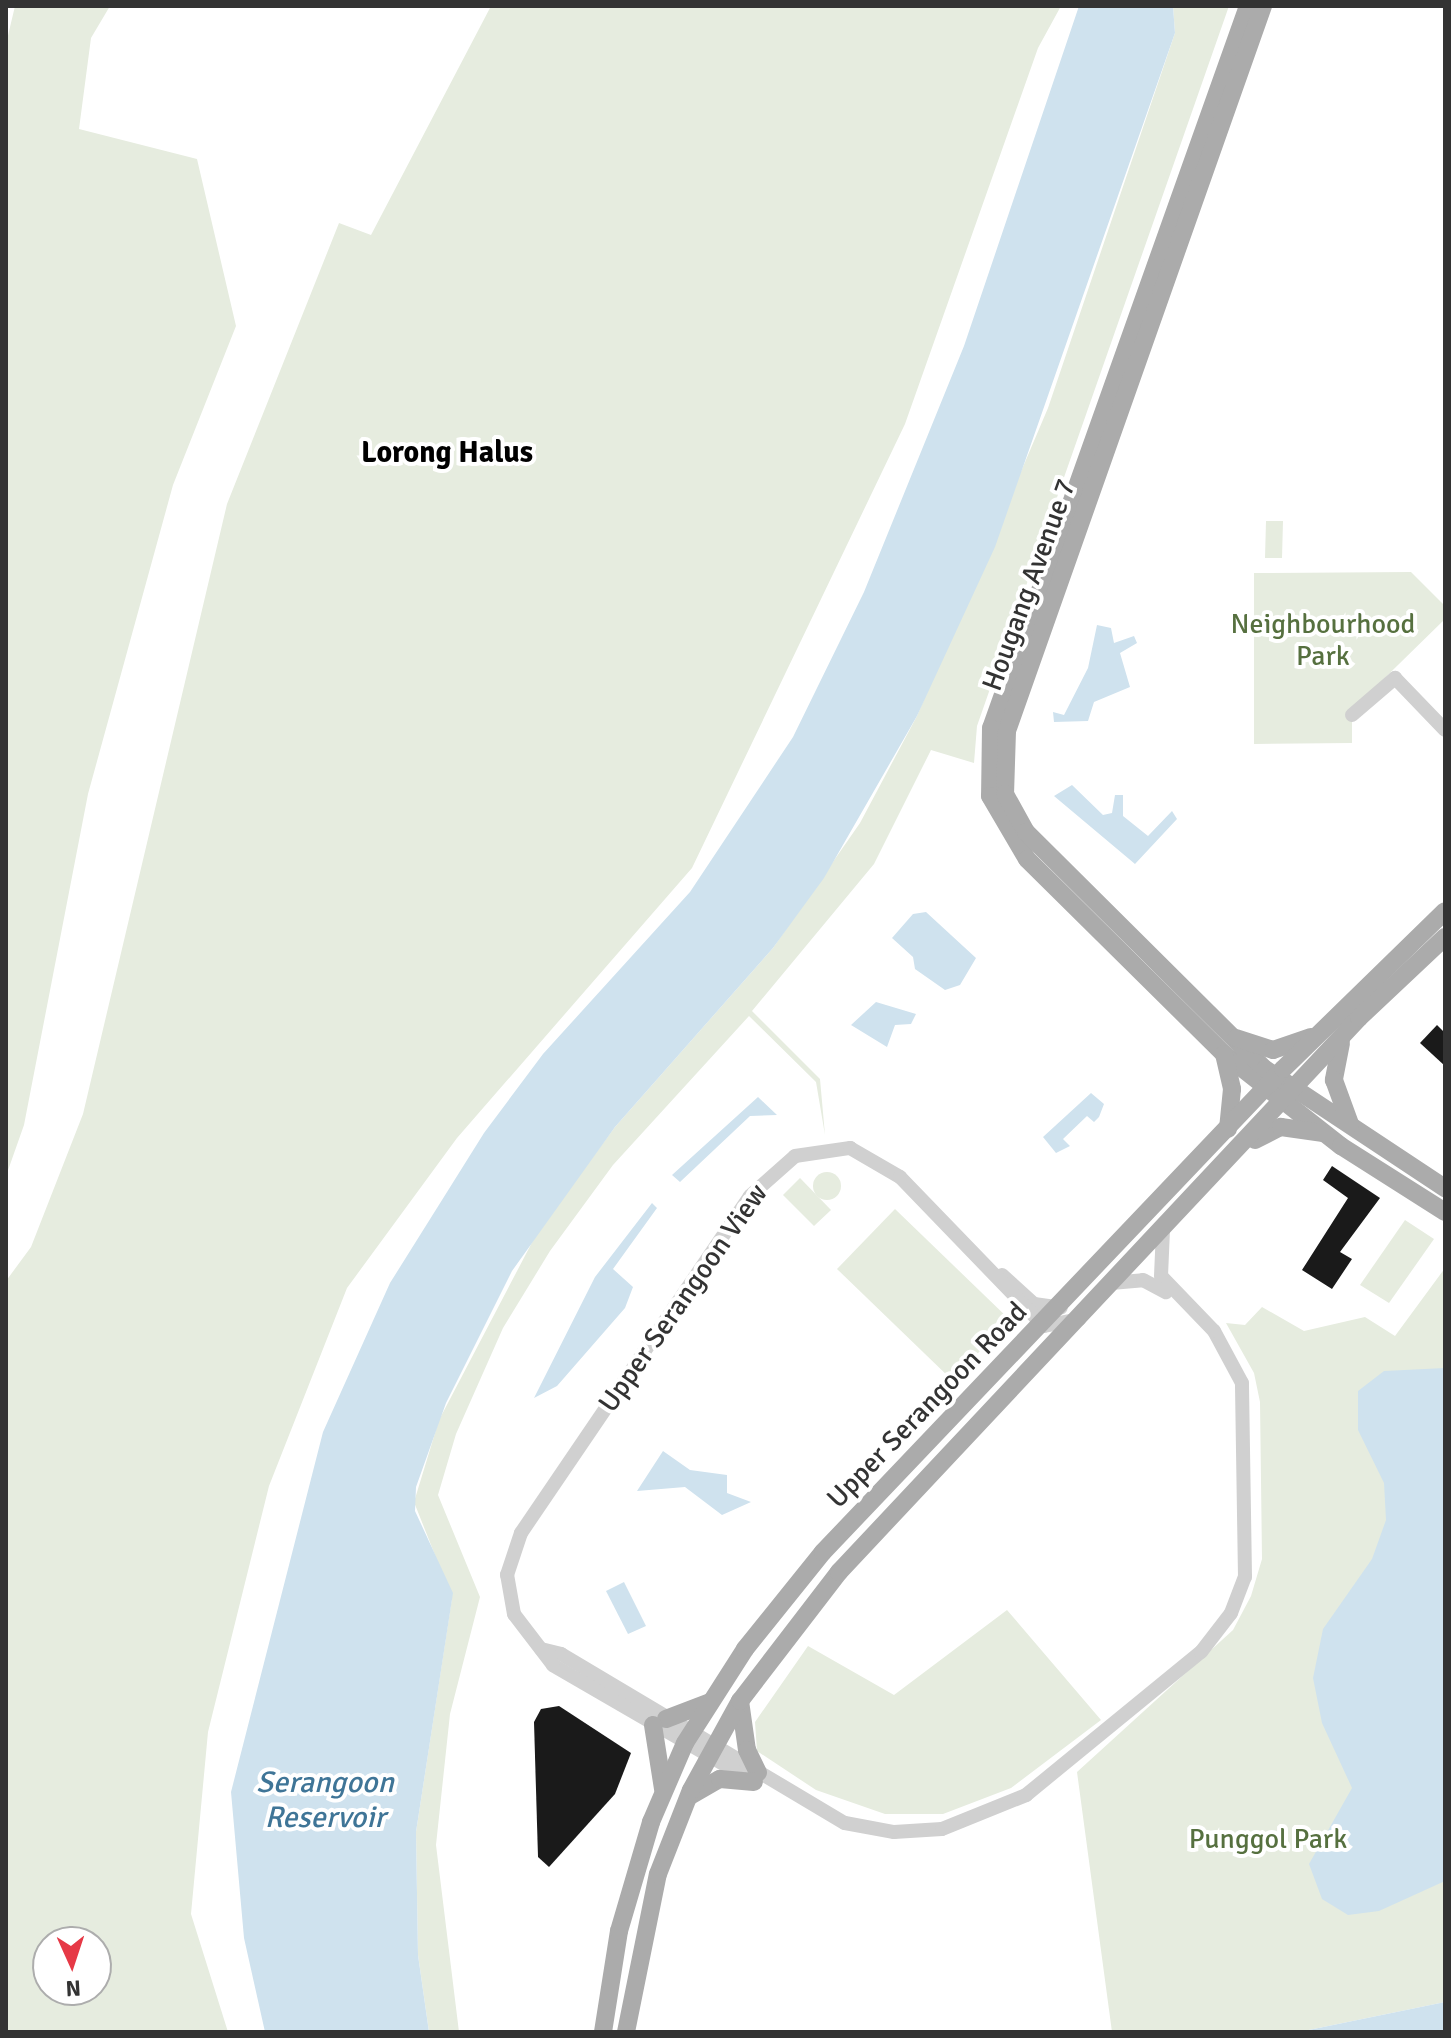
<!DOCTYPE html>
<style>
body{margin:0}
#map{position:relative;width:1451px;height:2038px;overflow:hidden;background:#fff;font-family:Signika,sans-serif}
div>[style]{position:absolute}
.green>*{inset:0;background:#e6ecdf}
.round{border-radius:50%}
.water>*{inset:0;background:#cfe2ee}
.building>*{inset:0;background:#1a1a1a}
.minor>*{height:14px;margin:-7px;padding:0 7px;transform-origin:7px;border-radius:7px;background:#d0d0d0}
.major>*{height:18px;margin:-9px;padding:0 9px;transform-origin:9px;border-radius:9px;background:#ababab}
span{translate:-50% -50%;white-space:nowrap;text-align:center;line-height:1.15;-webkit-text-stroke:8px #fff;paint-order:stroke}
.street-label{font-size:28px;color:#333}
.park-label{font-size:28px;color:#56703f}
.neighbourhood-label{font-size:30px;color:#000;font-weight:700}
.water-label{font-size:30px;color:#3f7597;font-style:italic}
.frame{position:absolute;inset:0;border:8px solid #333;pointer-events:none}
.north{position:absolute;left:32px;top:1926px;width:80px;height:80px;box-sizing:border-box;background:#fff;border:2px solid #adadad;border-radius:50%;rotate:177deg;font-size:22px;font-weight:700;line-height:32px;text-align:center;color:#333}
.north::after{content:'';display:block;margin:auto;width:28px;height:36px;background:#e63946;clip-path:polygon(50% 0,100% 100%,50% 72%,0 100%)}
</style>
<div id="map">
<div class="green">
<div style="clip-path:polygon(15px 6px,110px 6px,91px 38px,79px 129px,197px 159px,236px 326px,173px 485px,88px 794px,24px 1125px,6px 1176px,6px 44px)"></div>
<div style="clip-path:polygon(evenodd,491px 6px,1061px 6px,1038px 48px,905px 424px,692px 868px,457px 1138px,347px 1288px,269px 1486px,208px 1732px,191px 1914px,228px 2032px,6px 2032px,6px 1281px,31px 1247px,83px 1114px,227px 504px,339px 223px,371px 235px,491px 6px,48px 1942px,96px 1942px,96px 1990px,48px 1990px,48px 1942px)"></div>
<div style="clip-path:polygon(1173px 6px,1229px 6px,977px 726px,974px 763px,931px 750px,874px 864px,752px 1011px,820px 1079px,825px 1135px,816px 1082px,749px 1016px,613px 1165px,550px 1251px,503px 1328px,456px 1434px,438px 1495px,480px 1597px,450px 1714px,436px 1845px,459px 2032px,429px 2032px,418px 1955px,416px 1832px,452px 1598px,414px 1502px,439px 1420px,538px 1231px,615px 1127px,773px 948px,860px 823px,917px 716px,1048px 408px,1175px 33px)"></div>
<div style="clip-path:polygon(1266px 521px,1283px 521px,1282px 558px,1265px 558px)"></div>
<div style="clip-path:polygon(1411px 572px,1445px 606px,1445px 619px,1352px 710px,1352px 743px,1254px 744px,1254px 573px)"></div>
<div class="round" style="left:813px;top:1172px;width:28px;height:28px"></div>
<div style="clip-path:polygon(800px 1178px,831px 1210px,814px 1226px,783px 1195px)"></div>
<div style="clip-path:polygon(895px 1209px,1010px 1320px,952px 1380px,837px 1269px)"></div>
<div style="clip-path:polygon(1405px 1220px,1434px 1239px,1389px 1303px,1360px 1285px)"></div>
<div style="clip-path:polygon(1445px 1268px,1445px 2002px,1299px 2032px,1112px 2032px,1077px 1772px,1233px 1630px,1251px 1596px,1262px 1559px,1260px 1402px,1254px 1373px,1226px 1323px,1245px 1325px,1262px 1307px,1304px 1331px,1365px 1317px,1395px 1336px)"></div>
<div style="clip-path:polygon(1007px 1610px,1101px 1720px,1011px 1788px,943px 1814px,885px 1814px,816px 1790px,757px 1751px,755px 1722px,808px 1646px,894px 1695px)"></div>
</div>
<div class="water">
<div style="clip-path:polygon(1079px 6px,1173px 6px,1175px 33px,995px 547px,917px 716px,824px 878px,773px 948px,615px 1127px,512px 1271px,446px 1403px,416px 1487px,415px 1511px,453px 1593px,416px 1832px,418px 1955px,429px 2032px,265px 2032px,244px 1938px,231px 1792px,323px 1432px,390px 1283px,484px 1133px,543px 1054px,690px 892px,793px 737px,864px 592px,964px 346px)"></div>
<div style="clip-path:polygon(1097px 625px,1111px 628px,1114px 643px,1134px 636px,1137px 643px,1120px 653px,1130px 687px,1094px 702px,1088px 721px,1054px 722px,1053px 712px,1064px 715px,1088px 668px)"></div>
<div style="clip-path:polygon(1072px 785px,1103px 815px,1112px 813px,1115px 795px,1123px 795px,1123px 816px,1148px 836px,1172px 811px,1177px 819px,1135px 864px,1054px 796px)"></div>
<div style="clip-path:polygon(926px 912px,976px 958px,960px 985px,945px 990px,915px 969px,913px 957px,892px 938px,913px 914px)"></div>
<div style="clip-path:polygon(876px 1002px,916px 1014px,911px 1024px,895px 1025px,887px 1047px,851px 1025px)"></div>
<div style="clip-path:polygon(1091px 1093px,1104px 1104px,1099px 1117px,1094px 1122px,1087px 1116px,1063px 1139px,1070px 1146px,1056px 1153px,1043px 1137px)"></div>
<div style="clip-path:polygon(758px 1097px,777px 1115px,750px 1116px,680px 1182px,672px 1175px)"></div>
<div style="clip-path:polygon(652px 1203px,657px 1208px,613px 1269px,633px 1287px,625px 1308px,557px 1386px,534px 1398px,595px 1277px)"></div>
<div style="clip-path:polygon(1445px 1368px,1445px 1881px,1379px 1911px,1348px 1915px,1322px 1899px,1309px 1864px,1352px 1788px,1322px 1723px,1313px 1678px,1323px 1629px,1372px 1559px,1386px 1520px,1384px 1483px,1358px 1430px,1358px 1391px,1384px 1371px)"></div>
<div style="clip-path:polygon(663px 1451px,690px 1470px,727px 1475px,727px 1493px,751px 1502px,722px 1515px,685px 1487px,637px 1491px)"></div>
<div style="clip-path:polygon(624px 1582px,646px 1626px,628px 1634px,606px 1591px)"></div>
<div style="clip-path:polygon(1445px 2002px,1445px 2032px,1299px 2032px)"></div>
</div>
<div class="building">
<div style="clip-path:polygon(1437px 1025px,1445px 1033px,1445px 1066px,1420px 1043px)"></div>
<div style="clip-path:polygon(1332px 1166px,1380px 1198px,1340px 1252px,1352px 1259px,1332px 1289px,1302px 1270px,1348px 1198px,1323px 1180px)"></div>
<div style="clip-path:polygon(559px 1706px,631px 1753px,615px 1794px,549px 1867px,538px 1857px,534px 1722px,541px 1709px)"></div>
</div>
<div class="minor">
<div style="left:1352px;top:715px;width:57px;rotate:-40.7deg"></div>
<div style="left:1395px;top:678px;width:72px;rotate:46.1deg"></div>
<div style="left:1002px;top:1275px;width:43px;rotate:42.2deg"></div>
<div style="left:1034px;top:1304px;width:27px;rotate:8deg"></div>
<div style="left:1111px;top:1283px;width:32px;rotate:-5deg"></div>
<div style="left:1143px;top:1280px;width:26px;rotate:28deg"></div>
<div style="left:541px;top:1649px;width:21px;rotate:14deg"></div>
<div style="left:561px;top:1654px;width:330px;rotate:30.8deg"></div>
<div style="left:845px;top:1823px;width:50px;rotate:10.4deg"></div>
<div style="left:894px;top:1832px;width:48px;rotate:-3.6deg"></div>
<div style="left:942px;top:1829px;width:91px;rotate:-22deg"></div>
<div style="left:1026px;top:1795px;width:226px;rotate:-39.3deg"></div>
<div style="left:1201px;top:1652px;width:49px;rotate:-52.4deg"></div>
<div style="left:1231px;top:1613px;width:39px;rotate:-69deg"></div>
<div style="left:1245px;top:1577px;width:194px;rotate:-90.9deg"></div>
<div style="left:1242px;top:1383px;width:59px;rotate:-118.3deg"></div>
<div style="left:1214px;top:1331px;width:76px;rotate:-133.9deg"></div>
<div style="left:1161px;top:1276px;width:46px;rotate:-87.5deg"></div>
<div style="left:751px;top:1780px;width:229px;rotate:-149.9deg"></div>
<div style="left:553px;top:1665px;width:64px;rotate:-127.4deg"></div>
<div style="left:514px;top:1614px;width:40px;rotate:-100deg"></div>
<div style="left:507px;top:1575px;width:44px;rotate:-71.6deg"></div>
<div style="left:521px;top:1533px;width:407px;rotate:-55.8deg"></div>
<div style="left:750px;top:1196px;width:60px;rotate:-41.6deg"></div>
<div style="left:795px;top:1156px;width:56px;rotate:-8.3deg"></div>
<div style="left:850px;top:1148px;width:58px;rotate:30.1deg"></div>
<div style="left:900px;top:1177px;width:207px;rotate:46deg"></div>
<div style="left:1044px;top:1326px;width:36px;rotate:-11deg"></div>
</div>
<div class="major">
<div style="left:1248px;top:6px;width:766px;rotate:109.59deg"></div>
<div style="left:991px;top:728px;width:68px;rotate:90.8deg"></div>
<div style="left:990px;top:796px;width:73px;rotate:59.6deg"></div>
<div style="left:1027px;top:859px;width:277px;rotate:44.7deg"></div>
<div style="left:1224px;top:1054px;width:149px;rotate:38.2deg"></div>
<div style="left:1341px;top:1146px;width:123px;rotate:32.4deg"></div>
<div style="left:1263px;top:6px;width:769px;rotate:109.45deg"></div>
<div style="left:1007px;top:731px;width:63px;rotate:91.8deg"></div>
<div style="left:1005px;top:794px;width:43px;rotate:61.1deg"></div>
<div style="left:1026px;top:832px;width:337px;rotate:44.8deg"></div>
<div style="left:1265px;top:1069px;width:216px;rotate:33.5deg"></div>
<div style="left:1236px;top:1038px;width:39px;rotate:18deg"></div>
<div style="left:1273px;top:1050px;width:40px;rotate:-18.9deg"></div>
<div style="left:1341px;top:1043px;width:38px;rotate:101deg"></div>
<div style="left:1334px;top:1080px;width:47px;rotate:70deg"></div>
<div style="left:1224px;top:1054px;width:36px;rotate:77deg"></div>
<div style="left:1232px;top:1089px;width:40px;rotate:95.7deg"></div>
<div style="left:1255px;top:1140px;width:29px;rotate:-27deg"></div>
<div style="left:1281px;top:1127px;width:41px;rotate:8.3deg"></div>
<div style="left:740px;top:1701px;width:49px;rotate:81.9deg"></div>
<div style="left:747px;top:1750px;width:25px;rotate:64deg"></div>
<div style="left:666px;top:1719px;width:47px;rotate:-21.1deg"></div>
<div style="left:653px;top:1725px;width:65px;rotate:81.1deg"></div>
<div style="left:690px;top:1796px;width:34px;rotate:-30deg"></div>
<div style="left:720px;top:1779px;width:34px;rotate:5deg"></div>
<div style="left:603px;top:2032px;width:102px;rotate:-81deg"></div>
<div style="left:619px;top:1931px;width:114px;rotate:-73.6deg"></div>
<div style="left:651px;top:1822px;width:86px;rotate:-66.7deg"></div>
<div style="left:685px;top:1743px;width:112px;rotate:-57.4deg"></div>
<div style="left:745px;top:1649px;width:124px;rotate:-51.2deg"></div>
<div style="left:823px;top:1552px;width:667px;rotate:-46.4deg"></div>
<div style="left:1283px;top:1069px;width:226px;rotate:-44.3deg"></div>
<div style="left:626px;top:2032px;width:161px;rotate:-78.6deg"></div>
<div style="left:658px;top:1874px;width:90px;rotate:-68.6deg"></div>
<div style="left:691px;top:1790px;width:102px;rotate:-61.2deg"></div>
<div style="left:740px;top:1701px;width:163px;rotate:-52.5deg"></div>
<div style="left:839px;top:1572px;width:760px;rotate:-46.81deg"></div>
<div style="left:1359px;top:1018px;width:118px;rotate:-43.3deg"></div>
</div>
<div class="street-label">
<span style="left:1029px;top:585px;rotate:-70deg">Hougang Avenue 7</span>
<span style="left:683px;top:1298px;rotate:-55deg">Upper Serangoon View</span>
<span style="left:927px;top:1405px;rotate:-46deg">Upper Serangoon Road</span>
</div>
<div class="park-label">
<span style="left:1323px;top:640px">Neighbourhood<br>Park</span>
<span style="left:1268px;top:1839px">Punggol Park</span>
</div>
<div class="neighbourhood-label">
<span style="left:447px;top:453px">Lorong Halus</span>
</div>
<div class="water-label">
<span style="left:325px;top:1800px">Serangoon<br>Reservoir</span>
</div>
<div class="frame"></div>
<div class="north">N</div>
</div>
